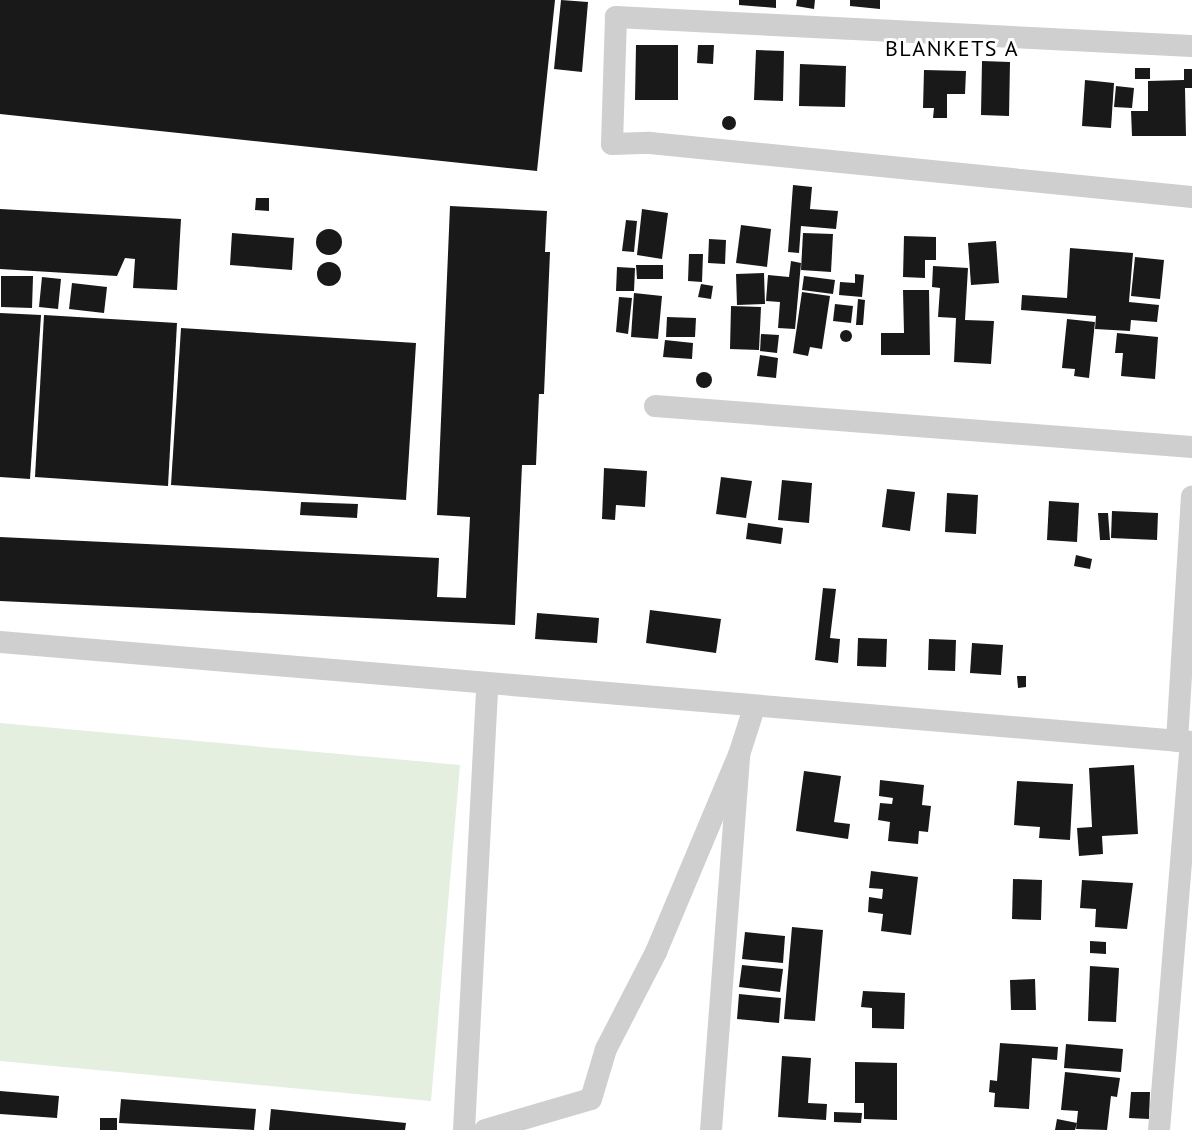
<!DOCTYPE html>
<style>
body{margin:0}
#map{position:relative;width:1192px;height:1130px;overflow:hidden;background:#fff;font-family:"PT Sans",sans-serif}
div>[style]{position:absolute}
.green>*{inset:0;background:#e4efdf}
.building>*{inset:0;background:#191919}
.round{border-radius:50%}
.minor>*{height:22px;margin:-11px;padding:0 11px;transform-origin:11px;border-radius:11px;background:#cfcfcf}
span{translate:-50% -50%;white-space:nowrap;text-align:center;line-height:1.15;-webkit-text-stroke:6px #fff;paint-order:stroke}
.quarter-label{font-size:22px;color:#000;letter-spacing:1.5px}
</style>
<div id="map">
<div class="green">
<div style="clip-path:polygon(0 723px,460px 765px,431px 1101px,0 1061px)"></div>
</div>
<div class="building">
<div style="clip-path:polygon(0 0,555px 0,537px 171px,0 114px)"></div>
<div style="clip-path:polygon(561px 0,588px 2px,582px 72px,554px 69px)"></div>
<div style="clip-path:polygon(739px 0,776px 0,776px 8px,739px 5px)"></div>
<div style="clip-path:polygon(797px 0,815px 0,814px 9px,796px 6px)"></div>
<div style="clip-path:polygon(850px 0,880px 0,880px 9px,850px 6px)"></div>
<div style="clip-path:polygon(636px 45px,678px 45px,678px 100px,635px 100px)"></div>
<div style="clip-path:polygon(698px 45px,714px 45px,713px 64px,697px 63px)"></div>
<div style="clip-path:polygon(756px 50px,784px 51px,783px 101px,754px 100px)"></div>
<div style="clip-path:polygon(982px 61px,1010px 62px,1009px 116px,981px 115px)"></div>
<div style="clip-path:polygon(800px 64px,846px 66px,845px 107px,799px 106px)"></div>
<div style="clip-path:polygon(1135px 68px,1150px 68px,1150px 79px,1135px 79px)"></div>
<div style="clip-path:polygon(1184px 69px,1192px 69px,1192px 88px,1185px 88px,1186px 136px,1132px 136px,1131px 111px,1148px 111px,1148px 81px,1184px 80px)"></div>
<div style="clip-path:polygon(924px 70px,966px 71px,965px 94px,947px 94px,947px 118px,933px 118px,934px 108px,923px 108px)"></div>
<div style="clip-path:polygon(1085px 80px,1114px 83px,1111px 128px,1082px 126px)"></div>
<div style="clip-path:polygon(1116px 86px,1134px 88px,1132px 108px,1114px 107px)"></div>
<div class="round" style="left:722px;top:116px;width:14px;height:14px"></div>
<div style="clip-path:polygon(793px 185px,812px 187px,810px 209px,838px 211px,836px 229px,801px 226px,799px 253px,788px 252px)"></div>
<div style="clip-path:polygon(256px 198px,269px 198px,269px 211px,255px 210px)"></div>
<div style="clip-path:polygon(450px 206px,547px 211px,545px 252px,550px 252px,544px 394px,539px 394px,536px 465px,522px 465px,515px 625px,0 601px,0 537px,439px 558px,437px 597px,466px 598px,470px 517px,437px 515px)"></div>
<div style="clip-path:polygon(0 209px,181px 219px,177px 290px,133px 288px,135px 259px,125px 258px,117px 276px,0 269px)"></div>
<div style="clip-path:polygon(642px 209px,668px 213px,662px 259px,637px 255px)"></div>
<div style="clip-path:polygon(626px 220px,637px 221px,634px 252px,622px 251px)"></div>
<div style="clip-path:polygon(741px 225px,771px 229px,767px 267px,736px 263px)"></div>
<div class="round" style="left:316px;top:229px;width:26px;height:26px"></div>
<div style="clip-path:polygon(232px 233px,294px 238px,292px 270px,230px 265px)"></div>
<div style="clip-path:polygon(803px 233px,833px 234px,831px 272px,801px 270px)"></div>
<div style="clip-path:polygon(904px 236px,936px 237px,936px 260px,925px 260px,925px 278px,903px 277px)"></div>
<div style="clip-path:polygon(709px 239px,726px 240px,725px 264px,708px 263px)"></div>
<div style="clip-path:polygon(996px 241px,999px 283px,971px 285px,968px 243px)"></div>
<div style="clip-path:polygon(1070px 248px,1133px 253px,1129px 302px,1159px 305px,1157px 322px,1131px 320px,1130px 331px,1095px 329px,1096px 316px,1021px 310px,1022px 295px,1067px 298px)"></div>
<div style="clip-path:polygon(689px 254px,703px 254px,702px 282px,688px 281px)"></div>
<div style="clip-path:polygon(1135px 257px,1164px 260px,1160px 299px,1131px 296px)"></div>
<div style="clip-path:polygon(791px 261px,801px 263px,795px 329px,778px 328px,780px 302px,766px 301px,768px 275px,789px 277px)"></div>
<div class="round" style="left:317px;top:262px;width:24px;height:24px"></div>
<div style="clip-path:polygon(636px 265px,663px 265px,663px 279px,637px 279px)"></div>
<div style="clip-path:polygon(933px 266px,968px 268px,965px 320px,994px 321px,991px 364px,954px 362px,956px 318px,938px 317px,940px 288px,932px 287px)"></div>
<div style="clip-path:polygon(617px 267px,635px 268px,634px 291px,616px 291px)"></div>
<div style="clip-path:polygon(764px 273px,765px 304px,737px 305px,736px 274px)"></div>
<div style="clip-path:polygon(855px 274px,864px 275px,862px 297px,839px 295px,840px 282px,855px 283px)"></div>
<div style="clip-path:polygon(1px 276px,33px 276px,32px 308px,1px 307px)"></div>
<div style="clip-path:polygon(804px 276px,835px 280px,833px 294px,802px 290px)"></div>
<div style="clip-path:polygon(42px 277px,61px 279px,58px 309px,39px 307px)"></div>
<div style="clip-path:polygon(72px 283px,107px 287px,104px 313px,69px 309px)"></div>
<div style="clip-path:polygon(701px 284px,713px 286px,711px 299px,698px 297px)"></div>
<div style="clip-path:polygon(903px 290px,929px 290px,930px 355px,881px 355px,881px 333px,904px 333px)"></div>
<div style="clip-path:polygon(802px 292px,830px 296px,822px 349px,810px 347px,808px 356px,793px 353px)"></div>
<div style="clip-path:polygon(634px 293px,662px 296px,658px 339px,631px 337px)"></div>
<div style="clip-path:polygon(619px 297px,632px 298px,628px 334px,616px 332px)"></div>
<div style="clip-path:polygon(858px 299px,865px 300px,863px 325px,856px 325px)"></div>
<div style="clip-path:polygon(835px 304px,853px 306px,851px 323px,833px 321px)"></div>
<div style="clip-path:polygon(731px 306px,761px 307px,759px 350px,730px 349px)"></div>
<div style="clip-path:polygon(0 313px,41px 315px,30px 479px,0 477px)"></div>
<div style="clip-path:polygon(44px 315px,177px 323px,168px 486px,35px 477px)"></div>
<div style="clip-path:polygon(667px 317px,696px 318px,695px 337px,666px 337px)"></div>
<div style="clip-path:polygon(1067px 319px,1095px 322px,1089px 378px,1074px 376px,1075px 369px,1062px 368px)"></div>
<div style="clip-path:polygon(181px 328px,416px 343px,406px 500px,171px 485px)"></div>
<div class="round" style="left:840px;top:330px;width:12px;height:12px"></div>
<div style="clip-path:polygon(1117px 333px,1158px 337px,1155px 379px,1121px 376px,1123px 353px,1115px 353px)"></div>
<div style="clip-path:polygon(761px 334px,779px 335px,777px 353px,760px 351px)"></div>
<div style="clip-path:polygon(665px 340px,693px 343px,692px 359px,663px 357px)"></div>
<div style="clip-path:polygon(760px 355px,778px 358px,776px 378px,757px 376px)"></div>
<div class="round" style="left:696px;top:372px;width:16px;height:16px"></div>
<div style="clip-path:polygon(604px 468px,647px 471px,645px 507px,616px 505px,615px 520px,602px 519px)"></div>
<div style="clip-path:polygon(721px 477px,752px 481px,746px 518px,716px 514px)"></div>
<div style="clip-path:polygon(782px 480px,812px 483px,809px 523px,778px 520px)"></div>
<div style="clip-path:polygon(887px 489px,915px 492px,910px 531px,882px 527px)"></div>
<div style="clip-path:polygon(947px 493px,978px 495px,976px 534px,945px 532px)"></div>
<div style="clip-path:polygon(1049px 501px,1079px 503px,1077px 542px,1047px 540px)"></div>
<div style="clip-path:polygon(301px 502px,358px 504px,357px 518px,300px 515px)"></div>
<div style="clip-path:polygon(1112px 511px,1158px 513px,1157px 540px,1111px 538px)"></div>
<div style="clip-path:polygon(1098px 513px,1108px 513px,1110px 540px,1100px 540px)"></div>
<div style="clip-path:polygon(748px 523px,783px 528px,781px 544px,746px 539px)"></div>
<div style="clip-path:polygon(1076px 555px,1092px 559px,1090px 569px,1074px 566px)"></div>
<div style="clip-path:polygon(823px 588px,836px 589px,830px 638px,840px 639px,838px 663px,815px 660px)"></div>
<div style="clip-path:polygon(650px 610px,721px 619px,716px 653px,646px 643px)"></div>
<div style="clip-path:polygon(537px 613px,599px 618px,597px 643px,535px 639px)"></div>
<div style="clip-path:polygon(858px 638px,887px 639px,886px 667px,857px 666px)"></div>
<div style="clip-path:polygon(929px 639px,956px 640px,955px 671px,928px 670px)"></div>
<div style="clip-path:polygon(972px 643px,1003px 645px,1001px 675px,970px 673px)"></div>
<div style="clip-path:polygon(1017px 676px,1026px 676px,1026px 687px,1018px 688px)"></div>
<div style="clip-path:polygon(1134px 765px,1138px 834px,1102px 836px,1103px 854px,1079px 856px,1077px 828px,1092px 827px,1089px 768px)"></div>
<div style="clip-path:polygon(804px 771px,841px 776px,834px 822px,850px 824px,848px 839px,796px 831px)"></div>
<div style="clip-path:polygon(880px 780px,924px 785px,922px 805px,931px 806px,928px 832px,919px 831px,918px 844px,888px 841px,890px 822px,878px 820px,880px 803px,892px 804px,893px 798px,879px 796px)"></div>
<div style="clip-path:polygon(1017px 781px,1073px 784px,1070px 840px,1039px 838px,1040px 827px,1014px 825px)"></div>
<div style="clip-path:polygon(871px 871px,918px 877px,911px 935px,881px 931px,883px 914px,868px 912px,869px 897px,882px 899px,883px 889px,869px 888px)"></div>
<div style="clip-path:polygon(1013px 879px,1042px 880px,1041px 920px,1012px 919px)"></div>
<div style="clip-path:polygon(1082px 880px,1133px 883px,1127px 929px,1095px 927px,1096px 909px,1080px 908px)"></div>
<div style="clip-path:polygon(792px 927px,823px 930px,815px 1021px,784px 1019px)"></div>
<div style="clip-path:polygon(745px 932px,785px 936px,783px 963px,742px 959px)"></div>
<div style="clip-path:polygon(1090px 941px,1106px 942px,1106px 954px,1090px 953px)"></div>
<div style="clip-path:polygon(742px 965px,783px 969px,780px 992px,739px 987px)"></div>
<div style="clip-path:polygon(1090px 966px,1119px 968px,1116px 1022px,1088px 1021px)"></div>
<div style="clip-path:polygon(1035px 979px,1036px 1010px,1011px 1010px,1010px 980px)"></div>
<div style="clip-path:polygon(863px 991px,905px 993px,904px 1029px,872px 1028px,872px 1008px,861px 1007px)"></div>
<div style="clip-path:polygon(739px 994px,781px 998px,779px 1023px,737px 1019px)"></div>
<div style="clip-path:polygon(1000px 1043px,1058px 1047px,1057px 1060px,1032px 1058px,1029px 1109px,994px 1107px,995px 1093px,989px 1092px,990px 1080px,997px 1081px)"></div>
<div style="clip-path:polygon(1066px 1044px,1123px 1049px,1121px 1072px,1064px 1068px)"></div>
<div style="clip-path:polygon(782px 1056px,811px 1058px,808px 1103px,827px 1104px,826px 1120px,778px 1117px)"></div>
<div style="clip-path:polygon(855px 1062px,897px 1063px,897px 1120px,864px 1119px,864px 1103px,855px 1103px)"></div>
<div style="clip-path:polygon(1065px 1072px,1120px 1078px,1117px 1097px,1111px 1096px,1107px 1130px,1076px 1129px,1078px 1111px,1061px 1110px)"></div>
<div style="clip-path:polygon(0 1091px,59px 1096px,57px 1118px,0 1114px)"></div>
<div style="clip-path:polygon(1131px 1092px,1150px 1092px,1149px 1119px,1129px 1118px)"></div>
<div style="clip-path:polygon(121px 1099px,256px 1109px,254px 1130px,119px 1123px)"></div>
<div style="clip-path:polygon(271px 1109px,406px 1123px,405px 1130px,269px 1130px)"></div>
<div style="clip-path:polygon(834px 1112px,862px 1113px,861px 1123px,834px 1122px)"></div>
<div style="clip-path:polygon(100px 1118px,117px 1118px,117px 1130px,100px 1130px)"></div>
<div style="clip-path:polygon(1057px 1119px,1077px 1123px,1075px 1130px,1055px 1130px)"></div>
</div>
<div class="minor">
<div style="left:1192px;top:46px;width:577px;rotate:-177.12deg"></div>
<div style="left:616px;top:17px;width:127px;rotate:91.8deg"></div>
<div style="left:612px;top:144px;width:38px;rotate:-2deg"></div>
<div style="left:650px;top:143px;width:545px;rotate:5.69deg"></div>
<div style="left:655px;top:406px;width:539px;rotate:4.37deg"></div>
<div style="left:0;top:642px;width:1196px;rotate:4.8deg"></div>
<div style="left:1177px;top:741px;width:245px;rotate:-86.5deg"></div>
<div style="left:464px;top:1130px;width:447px;rotate:-87deg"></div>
<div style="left:485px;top:1130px;width:110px;rotate:-16.3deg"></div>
<div style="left:591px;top:1099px;width:52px;rotate:-73.3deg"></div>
<div style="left:606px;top:1049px;width:109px;rotate:-62.7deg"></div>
<div style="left:656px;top:952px;width:214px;rotate:-67.2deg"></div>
<div style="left:711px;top:1130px;width:376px;rotate:-85.7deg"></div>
<div style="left:739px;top:755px;width:49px;rotate:-72.3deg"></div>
<div style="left:1159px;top:1130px;width:389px;rotate:-85.3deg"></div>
</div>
<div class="quarter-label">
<span style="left:952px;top:49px">BLANKETS A</span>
</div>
</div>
